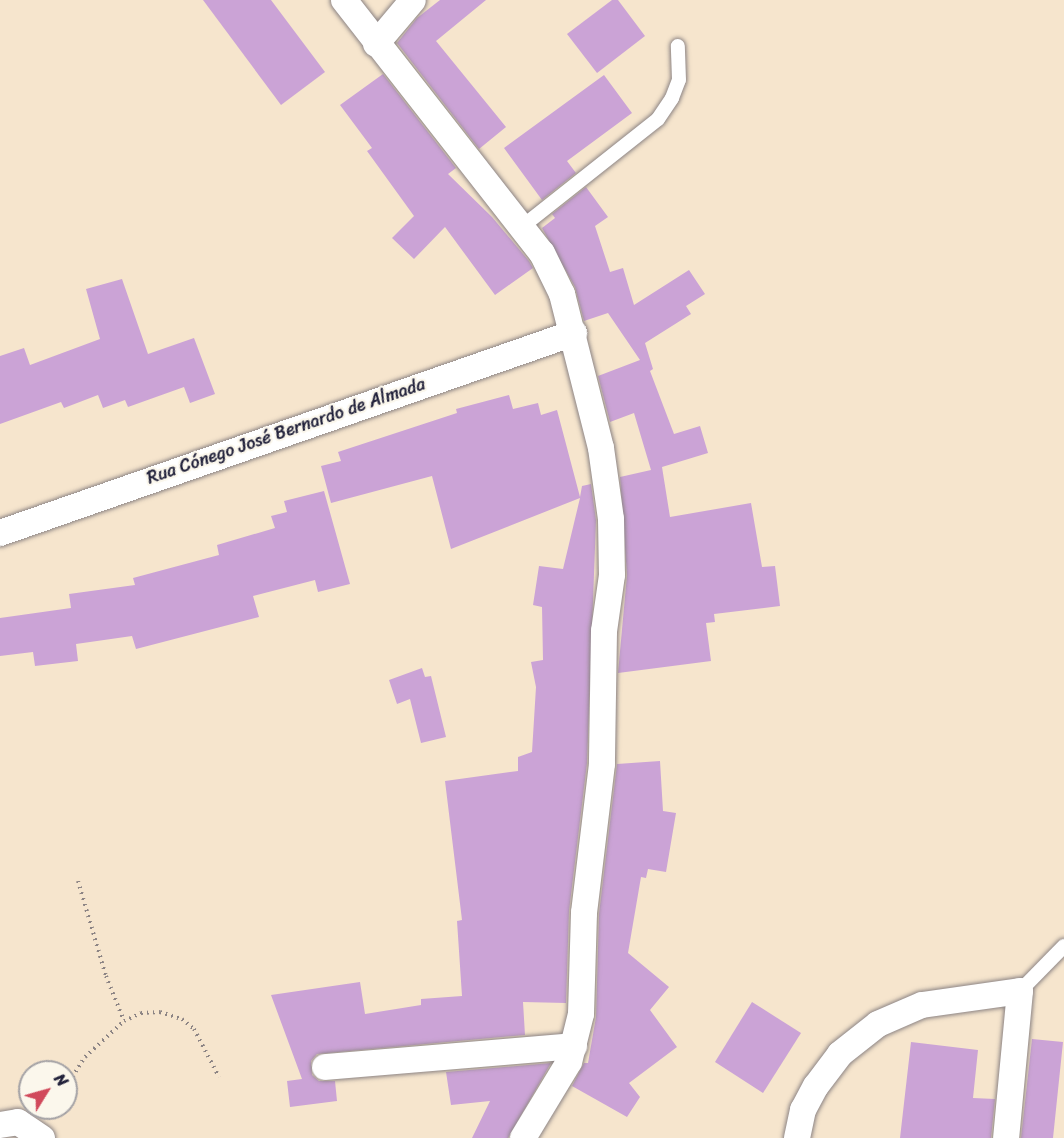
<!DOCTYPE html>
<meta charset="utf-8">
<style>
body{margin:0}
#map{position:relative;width:1064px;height:1138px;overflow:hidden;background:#f6e5cd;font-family:Sriracha,sans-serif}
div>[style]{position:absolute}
.building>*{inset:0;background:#cba3d6}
.path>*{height:4px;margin-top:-2px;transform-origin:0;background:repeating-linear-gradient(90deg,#8c8484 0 1.5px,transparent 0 6px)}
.roads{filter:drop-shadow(0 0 2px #8c8484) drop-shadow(0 0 2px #8c8484)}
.service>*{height:14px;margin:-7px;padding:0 7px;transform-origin:7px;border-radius:7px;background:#fff}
.minor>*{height:26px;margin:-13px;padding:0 13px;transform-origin:13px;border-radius:13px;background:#fff}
span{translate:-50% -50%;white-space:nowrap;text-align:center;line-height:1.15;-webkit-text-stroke:4.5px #fbf7ec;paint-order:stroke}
.street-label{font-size:18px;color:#22223b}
.north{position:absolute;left:18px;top:1060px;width:60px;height:60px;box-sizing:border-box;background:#fbf7ec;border:2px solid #a4a2a5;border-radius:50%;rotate:53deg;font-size:16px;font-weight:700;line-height:24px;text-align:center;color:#22223b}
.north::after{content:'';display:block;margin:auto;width:21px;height:27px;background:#d1495b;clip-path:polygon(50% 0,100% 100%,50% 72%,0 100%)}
</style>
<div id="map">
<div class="building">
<div style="clip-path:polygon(203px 0,271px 0,325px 72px,281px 105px)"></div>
<div style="clip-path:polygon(440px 0,486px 0,436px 41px,506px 127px,479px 149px,397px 43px,417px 18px)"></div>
<div style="clip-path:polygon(612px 0,618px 0,645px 36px,597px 73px,567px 34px)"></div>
<div style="clip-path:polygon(383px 74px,456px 168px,448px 174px,492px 217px,529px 261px,533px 268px,495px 295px,445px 227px,414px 259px,392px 238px,414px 216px,367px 151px,372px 148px,340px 105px)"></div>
<div style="clip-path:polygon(604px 75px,632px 113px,567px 161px,576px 173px,542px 200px,504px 148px)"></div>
<div style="clip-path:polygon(586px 187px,608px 217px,595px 226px,610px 272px,623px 268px,634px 305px,689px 270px,705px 294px,686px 306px,691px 314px,645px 343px,653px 369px,650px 371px,674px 434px,700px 426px,708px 453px,662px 467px,670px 517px,751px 503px,762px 567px,775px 566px,780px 606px,714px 614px,715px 622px,706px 623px,711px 661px,618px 673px,627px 575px,620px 477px,651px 470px,634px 413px,610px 422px,598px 376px,640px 360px,608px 313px,584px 321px,575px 287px,542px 228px,555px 218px,552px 214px)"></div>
<div style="clip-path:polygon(122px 279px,148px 354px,194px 338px,215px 394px,190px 403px,184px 387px,128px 407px,125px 400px,103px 408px,98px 395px,64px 408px,61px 402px,0 424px,0 356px,24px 348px,30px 365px,100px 339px,86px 289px)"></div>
<div style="clip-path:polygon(509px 395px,513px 409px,538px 403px,541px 415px,557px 410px,580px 497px,582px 486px,591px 484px,596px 520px,587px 763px,569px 911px,566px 1003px,523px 1002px,525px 1035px,317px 1054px,311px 1061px,312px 1075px,319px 1081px,335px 1081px,337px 1101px,290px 1107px,287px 1081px,302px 1079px,271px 995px,360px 982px,365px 1014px,421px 1005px,421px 999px,462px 996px,457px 921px,462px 920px,445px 781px,518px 771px,518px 757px,532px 752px,536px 687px,531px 662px,543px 660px,542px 607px,533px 605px,539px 566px,563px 569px,580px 498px,451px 549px,432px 476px,331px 503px,321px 466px,341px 461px,338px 452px,457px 413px,456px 409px)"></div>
<div style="clip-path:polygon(324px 491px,350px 584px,318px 592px,315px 580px,253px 596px,259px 617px,136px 649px,132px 636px,76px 644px,78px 661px,35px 666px,33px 652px,0 656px,0 618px,71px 608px,69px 594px,135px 585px,133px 578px,219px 555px,217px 545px,275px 528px,271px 516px,287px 512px,284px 501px)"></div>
<div style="clip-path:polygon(422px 668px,425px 677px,431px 676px,446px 737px,421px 743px,410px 699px,397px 704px,389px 680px)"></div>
<div style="clip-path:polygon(660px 761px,663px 811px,676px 813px,666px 872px,648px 869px,646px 878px,641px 877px,628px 953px,669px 987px,650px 1010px,677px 1047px,629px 1083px,640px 1097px,627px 1117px,572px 1086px,584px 1063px,588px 1063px,596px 1017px,599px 914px,617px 764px)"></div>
<div style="clip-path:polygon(752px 1002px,801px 1033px,763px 1093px,715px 1062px)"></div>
<div style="clip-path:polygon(1032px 1039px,1063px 1042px,1053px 1138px,1021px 1138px)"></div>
<div style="clip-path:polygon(911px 1042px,978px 1050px,973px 1098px,995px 1099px,991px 1138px,900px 1138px)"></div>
<div style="clip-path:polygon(551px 1063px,508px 1138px,472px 1138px,490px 1101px,451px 1105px,446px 1072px)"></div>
</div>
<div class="path">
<div style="left:78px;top:881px;width:99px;rotate:73.6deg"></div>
<div style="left:106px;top:976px;width:48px;rotate:68.2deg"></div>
<div style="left:66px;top:1087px;width:36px;rotate:-58deg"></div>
<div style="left:85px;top:1057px;width:53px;rotate:-42.7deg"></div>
<div style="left:124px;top:1021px;width:19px;rotate:-25deg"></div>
<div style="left:141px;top:1013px;width:19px;rotate:-3deg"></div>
<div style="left:160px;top:1012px;width:23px;rotate:18deg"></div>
<div style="left:182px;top:1019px;width:16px;rotate:40deg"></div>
<div style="left:194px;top:1029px;width:54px;rotate:62.5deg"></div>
</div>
<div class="roads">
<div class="service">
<div style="left:523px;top:226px;width:172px;rotate:-38.4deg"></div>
<div style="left:658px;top:119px;width:25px;rotate:-56deg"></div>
<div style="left:672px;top:98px;width:19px;rotate:-69deg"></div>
<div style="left:679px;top:80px;width:34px;rotate:-92deg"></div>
<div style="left:1020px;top:991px;width:63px;rotate:-45.6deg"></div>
</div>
<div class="minor">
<div style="left:344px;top:0;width:321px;rotate:52deg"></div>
<div style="left:542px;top:253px;width:46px;rotate:64deg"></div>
<div style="left:562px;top:294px;width:159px;rotate:75.8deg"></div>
<div style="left:601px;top:448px;width:72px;rotate:82deg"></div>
<div style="left:611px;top:519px;width:56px;rotate:89deg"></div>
<div style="left:612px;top:575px;width:57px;rotate:98.1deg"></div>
<div style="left:604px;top:631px;width:133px;rotate:90.9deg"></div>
<div style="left:602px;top:764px;width:150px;rotate:96.9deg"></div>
<div style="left:584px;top:913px;width:101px;rotate:91.7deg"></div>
<div style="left:581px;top:1014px;width:49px;rotate:104deg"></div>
<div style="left:569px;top:1062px;width:89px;rotate:121.2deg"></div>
<div style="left:376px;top:44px;width:57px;rotate:-49.9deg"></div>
<div style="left:0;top:533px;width:608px;rotate:-19.21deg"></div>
<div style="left:325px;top:1067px;width:250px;rotate:-4.8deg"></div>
<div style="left:0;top:1125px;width:18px;rotate:-9deg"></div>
<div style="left:18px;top:1122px;width:29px;rotate:34deg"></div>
<div style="left:797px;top:1138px;width:29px;rotate:-78deg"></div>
<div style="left:803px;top:1110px;width:27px;rotate:-62deg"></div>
<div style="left:816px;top:1086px;width:40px;rotate:-53deg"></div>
<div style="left:840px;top:1054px;width:48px;rotate:-38.3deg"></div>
<div style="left:878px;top:1024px;width:48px;rotate:-23.4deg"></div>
<div style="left:922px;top:1005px;width:99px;rotate:-8.1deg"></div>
<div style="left:1020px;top:991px;width:148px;rotate:95.4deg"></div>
</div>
</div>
<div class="street-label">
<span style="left:286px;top:431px;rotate:-19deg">Rua Cónego José Bernardo de Almada</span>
</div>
<div class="north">N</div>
</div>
